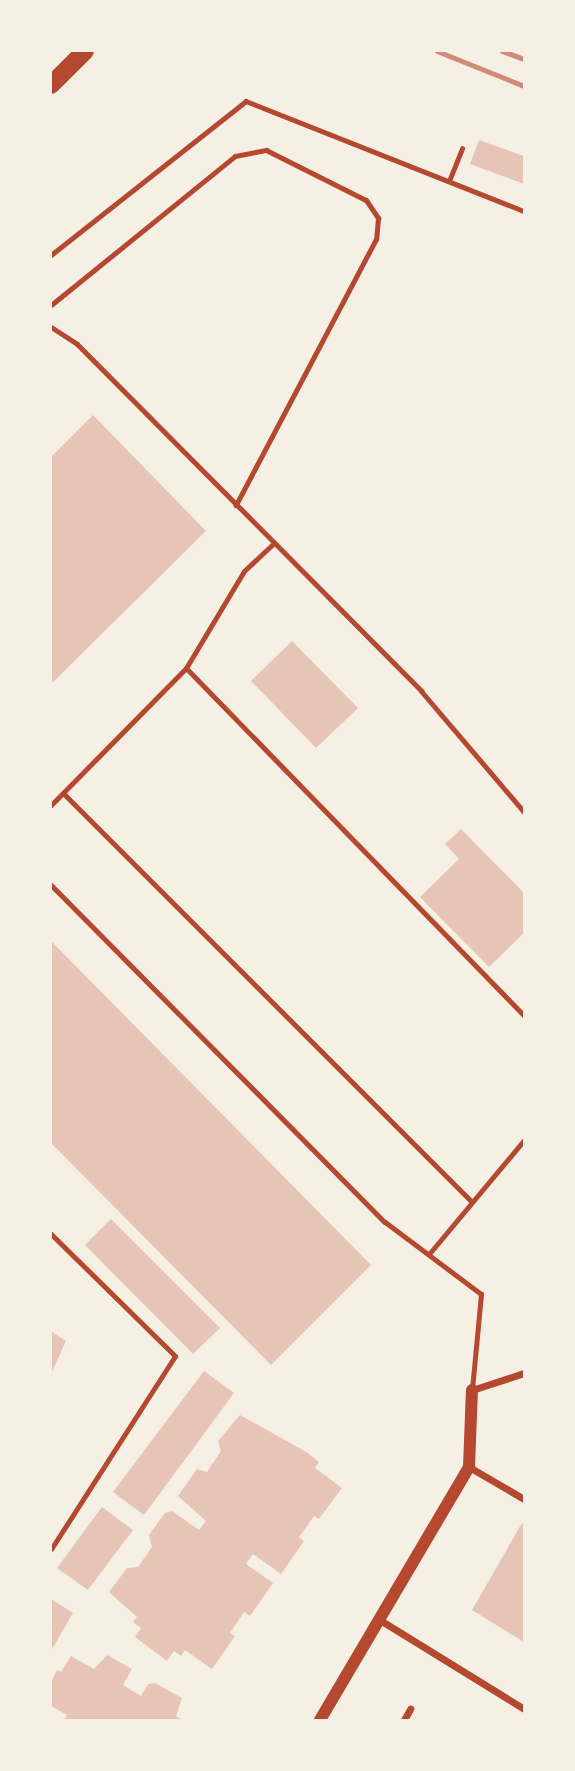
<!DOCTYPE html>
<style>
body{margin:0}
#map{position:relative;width:575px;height:1771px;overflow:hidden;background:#f6efe4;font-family:"Noto Serif",serif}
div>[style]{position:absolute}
.building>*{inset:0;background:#e6c5b7}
.path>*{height:4.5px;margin:-2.25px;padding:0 2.25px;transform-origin:2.25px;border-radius:2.25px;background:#b5482f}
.service>*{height:5px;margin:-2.5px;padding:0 2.5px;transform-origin:2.5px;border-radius:2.5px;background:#b5482f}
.minor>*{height:7px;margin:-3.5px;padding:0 3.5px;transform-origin:3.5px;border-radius:3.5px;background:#b5482f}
.tertiary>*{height:12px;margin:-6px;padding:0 6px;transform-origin:6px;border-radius:6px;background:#b5482f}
.primary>*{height:18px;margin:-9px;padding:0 9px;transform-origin:9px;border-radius:9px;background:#b5482f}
.rail>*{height:5px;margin:-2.5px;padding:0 2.5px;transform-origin:2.5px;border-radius:2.5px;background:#cf8b77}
span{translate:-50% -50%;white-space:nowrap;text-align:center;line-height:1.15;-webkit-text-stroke:7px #f6efe4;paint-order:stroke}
.frame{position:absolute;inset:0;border:52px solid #f6efe4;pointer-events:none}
</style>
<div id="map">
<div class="building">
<div style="clip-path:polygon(479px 140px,524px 156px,524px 184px,470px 164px)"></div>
<div style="clip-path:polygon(93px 415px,206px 531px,51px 684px,51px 457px)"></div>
<div style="clip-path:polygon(292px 641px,358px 708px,316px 748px,251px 681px)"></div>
<div style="clip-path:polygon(461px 829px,524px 893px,524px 933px,489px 967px,420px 897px,459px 859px,445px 844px)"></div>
<div style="clip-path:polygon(51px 941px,371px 1265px,271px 1365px,51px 1143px)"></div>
<div style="clip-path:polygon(111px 1219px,220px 1328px,193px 1354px,85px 1245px)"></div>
<div style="clip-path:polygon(51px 1331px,66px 1341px,51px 1374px)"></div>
<div style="clip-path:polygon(204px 1371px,234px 1393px,144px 1515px,113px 1492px)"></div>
<div style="clip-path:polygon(240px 1415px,308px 1453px,319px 1462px,315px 1468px,342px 1488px,319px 1519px,314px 1516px,299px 1537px,304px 1541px,281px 1574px,253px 1554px,246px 1564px,273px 1583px,250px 1616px,244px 1612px,230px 1633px,235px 1636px,212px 1669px,185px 1650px,181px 1656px,174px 1651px,167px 1661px,135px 1637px,141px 1628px,133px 1622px,137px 1617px,109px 1592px,127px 1568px,138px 1567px,152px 1547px,149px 1535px,165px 1513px,172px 1511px,199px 1530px,206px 1521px,178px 1496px,197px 1469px,207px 1472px,221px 1451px,218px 1441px)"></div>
<div style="clip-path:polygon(102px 1507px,133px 1530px,88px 1590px,57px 1568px)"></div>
<div style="clip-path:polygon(522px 1523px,524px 1525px,524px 1642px,472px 1610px)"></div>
<div style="clip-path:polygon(51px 1599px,73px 1613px,51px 1651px)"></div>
<div style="clip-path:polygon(107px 1655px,132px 1669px,123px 1685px,141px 1696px,148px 1684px,155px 1683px,182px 1698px,176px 1716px,183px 1720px,64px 1720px,67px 1715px,51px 1706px,51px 1682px,57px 1670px,61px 1672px,71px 1656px,94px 1669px)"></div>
</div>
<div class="path">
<div style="left:449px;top:181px;width:35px;rotate:-68deg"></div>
<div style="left:51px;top:255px;width:248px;rotate:-38.3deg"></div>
<div style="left:246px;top:101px;width:299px;rotate:21.6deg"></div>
</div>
<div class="service">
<div style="left:51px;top:305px;width:237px;rotate:-39deg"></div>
<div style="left:235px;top:156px;width:32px;rotate:-11deg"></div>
<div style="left:266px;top:150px;width:112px;rotate:26.6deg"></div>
<div style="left:366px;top:200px;width:22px;rotate:56deg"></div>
<div style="left:378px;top:218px;width:21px;rotate:95deg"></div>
<div style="left:376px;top:239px;width:301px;rotate:117.8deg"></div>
<div style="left:51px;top:327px;width:31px;rotate:33deg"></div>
<div style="left:77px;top:344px;width:489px;rotate:45.2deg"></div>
<div style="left:421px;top:691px;width:159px;rotate:49.6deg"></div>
<div style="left:186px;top:668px;width:113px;rotate:-59.1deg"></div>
<div style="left:244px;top:571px;width:41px;rotate:-43deg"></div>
<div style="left:63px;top:793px;width:578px;rotate:45deg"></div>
<div style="left:51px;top:805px;width:192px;rotate:-45.4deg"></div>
<div style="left:186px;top:668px;width:484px;rotate:45.8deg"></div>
<div style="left:51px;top:885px;width:474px;rotate:45.3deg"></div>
<div style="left:385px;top:1222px;width:120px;rotate:36.9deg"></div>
<div style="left:481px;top:1294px;width:95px;rotate:95.4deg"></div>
<div style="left:51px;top:1234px;width:174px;rotate:44.5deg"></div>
<div style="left:175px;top:1356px;width:229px;rotate:122.7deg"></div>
<div style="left:429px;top:1254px;width:148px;rotate:-50.2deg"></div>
</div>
<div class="minor">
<div style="left:472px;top:1390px;width:55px;rotate:-18.1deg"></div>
<div style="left:469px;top:1467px;width:64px;rotate:30.2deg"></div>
<div style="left:380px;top:1620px;width:169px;rotate:31.7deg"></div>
<div style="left:404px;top:1720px;width:13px;rotate:-61deg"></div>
</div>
<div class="tertiary">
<div style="left:320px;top:1720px;width:294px;rotate:-59.5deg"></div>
<div style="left:469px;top:1467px;width:77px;rotate:-87.8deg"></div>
</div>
<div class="primary">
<div style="left:51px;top:85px;width:48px;rotate:-45deg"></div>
</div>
<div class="rail">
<div style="left:437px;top:51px;width:94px;rotate:21.9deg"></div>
<div style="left:502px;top:51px;width:23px;rotate:20deg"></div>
</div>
<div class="frame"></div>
</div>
